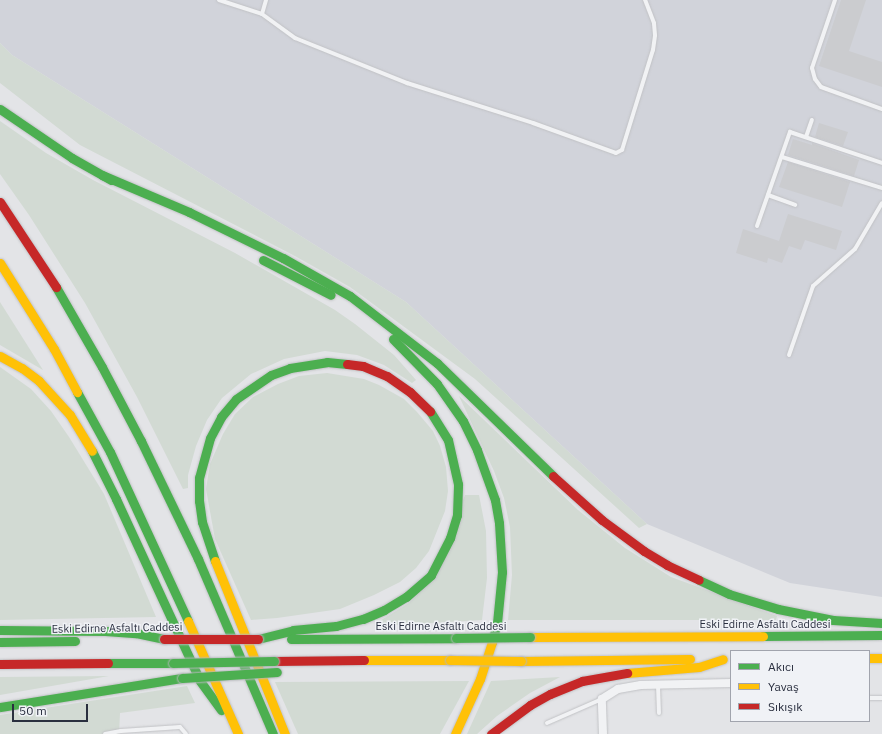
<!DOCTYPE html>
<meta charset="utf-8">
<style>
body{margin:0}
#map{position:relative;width:882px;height:734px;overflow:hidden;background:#e3e4e7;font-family:"IBM Plex Sans",sans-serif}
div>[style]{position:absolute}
.built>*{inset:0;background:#d1d3da}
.green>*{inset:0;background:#d2dad3}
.building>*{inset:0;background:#cbcccf}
.roads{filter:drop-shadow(0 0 1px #c1c2c5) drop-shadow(0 0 1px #c1c2c5)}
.lane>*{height:4px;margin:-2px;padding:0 2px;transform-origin:2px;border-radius:2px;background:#f1f2f4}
.street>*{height:8px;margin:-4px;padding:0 4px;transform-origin:4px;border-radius:4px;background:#f1f2f4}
.fast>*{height:9px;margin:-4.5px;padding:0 4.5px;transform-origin:4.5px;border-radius:4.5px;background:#4caf50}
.slow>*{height:9px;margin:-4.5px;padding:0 4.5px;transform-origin:4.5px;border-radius:4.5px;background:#ffc107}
.jam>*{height:9px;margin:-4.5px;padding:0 4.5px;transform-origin:4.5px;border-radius:4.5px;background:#c62828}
.bridges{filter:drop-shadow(0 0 1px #b5b7bb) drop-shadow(0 0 1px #b5b7bb)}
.fast-bridge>*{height:9px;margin:-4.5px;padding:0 4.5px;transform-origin:4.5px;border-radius:4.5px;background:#4caf50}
.slow-bridge>*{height:9px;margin:-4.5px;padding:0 4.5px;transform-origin:4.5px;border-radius:4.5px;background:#ffc107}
.jam-bridge>*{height:9px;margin:-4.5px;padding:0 4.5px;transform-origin:4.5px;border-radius:4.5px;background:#c62828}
span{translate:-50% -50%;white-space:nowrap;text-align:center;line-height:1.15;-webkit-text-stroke:3px #f0f2f6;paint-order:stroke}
.street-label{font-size:11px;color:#2a2f3f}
.legend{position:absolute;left:730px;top:650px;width:140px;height:72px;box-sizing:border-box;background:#f0f2f6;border:1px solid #a1a4ad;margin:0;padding:5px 7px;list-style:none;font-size:12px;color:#2a2f3f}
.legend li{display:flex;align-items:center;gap:8px;height:20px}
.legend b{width:20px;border:1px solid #a1a4ad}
.scale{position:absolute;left:12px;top:704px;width:76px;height:18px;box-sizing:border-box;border:2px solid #2a2f3f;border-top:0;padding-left:5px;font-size:12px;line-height:14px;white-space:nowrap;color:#2a2f3f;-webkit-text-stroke:3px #f0f2f6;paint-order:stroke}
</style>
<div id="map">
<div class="built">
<div style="clip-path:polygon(0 0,882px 0,882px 597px,790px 583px,647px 524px,406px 302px,12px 55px,0 43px)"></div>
</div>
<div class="green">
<div style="clip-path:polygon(0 43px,12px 55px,406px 302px,647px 524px,639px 528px,475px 379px,350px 287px,295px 256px,80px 145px,0 83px)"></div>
<div style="clip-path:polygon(0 121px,46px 153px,93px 180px,235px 253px,335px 310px,355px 324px,394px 355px,416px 380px,412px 383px,384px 365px,357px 355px,325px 351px,284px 359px,251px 374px,222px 398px,207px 420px,196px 446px,188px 475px,188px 488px,183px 489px,137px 397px,85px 303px,29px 215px,0 174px)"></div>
<div style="clip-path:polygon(0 302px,43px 370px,0 345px)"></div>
<div style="clip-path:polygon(0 367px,31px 389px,51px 411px,69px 437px,104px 494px,156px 617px,0 620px)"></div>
<div style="clip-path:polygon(327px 373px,364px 379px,379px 385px,404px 399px,417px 412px,433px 431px,440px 446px,446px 467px,448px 491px,445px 511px,429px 551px,416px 568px,400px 582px,374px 595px,340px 609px,277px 618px,251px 620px,215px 539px,206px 489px,210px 464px,223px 434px,235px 414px,253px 397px,278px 384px,299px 376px)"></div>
<div style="clip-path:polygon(459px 396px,578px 510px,625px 548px,671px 577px,777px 616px,776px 620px,508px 620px,512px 575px,510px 527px,504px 498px,494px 471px)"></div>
<div style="clip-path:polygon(465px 495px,479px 495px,486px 531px,487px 578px,482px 620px,379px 626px,378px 622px,409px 603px,434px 578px)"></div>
<div style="clip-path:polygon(109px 676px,0 695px,0 677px)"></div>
<div style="clip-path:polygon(560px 677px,530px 693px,497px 716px,477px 734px,467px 734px,491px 681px)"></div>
<div style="clip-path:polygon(469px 681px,440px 734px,298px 734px,275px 682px)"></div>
<div style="clip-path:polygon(187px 686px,195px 703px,120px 713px,119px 734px,0 734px,0 715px)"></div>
</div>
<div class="building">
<div style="clip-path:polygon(841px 0,866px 0,849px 51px,882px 62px,882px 87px,819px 66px)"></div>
<div style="clip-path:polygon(819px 123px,848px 132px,843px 146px,815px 137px)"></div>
<div style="clip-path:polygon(793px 139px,812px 145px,812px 143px,859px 160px,854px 176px,788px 155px)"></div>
<div style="clip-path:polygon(788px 162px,850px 182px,842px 207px,779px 187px)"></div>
<div style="clip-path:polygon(788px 214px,842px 231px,836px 250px,805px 240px,801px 250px,789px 246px,782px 263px,768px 258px,767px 263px,736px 253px,743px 229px,779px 241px)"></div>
</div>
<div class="roads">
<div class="lane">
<div style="left:219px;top:0;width:45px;rotate:18deg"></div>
<div style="left:262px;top:14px;width:41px;rotate:36deg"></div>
<div style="left:295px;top:38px;width:121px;rotate:21.9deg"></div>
<div style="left:407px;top:83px;width:132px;rotate:17.6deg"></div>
<div style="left:533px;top:123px;width:88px;rotate:19.9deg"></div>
<div style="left:616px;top:153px;width:7px;rotate:-27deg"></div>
<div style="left:622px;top:150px;width:105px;rotate:-72.8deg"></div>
<div style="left:653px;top:50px;width:15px;rotate:-82deg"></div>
<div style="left:655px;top:35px;width:12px;rotate:-95deg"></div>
<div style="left:654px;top:23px;width:25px;rotate:-111deg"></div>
<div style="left:835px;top:0;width:72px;rotate:108.7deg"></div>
<div style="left:812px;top:68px;width:11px;rotate:75deg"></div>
<div style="left:815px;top:79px;width:10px;rotate:53deg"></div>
<div style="left:821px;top:87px;width:65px;rotate:19.8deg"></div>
<div style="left:262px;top:14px;width:15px;rotate:-74deg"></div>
<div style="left:806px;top:137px;width:18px;rotate:-71deg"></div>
<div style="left:782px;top:157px;width:105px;rotate:17.2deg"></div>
<div style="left:768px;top:195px;width:29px;rotate:20deg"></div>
<div style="left:757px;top:226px;width:100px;rotate:-70.7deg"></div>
<div style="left:790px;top:132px;width:97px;rotate:18.6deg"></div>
<div style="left:789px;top:355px;width:73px;rotate:-70.8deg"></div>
<div style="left:813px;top:286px;width:56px;rotate:-41.4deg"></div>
<div style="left:855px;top:249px;width:53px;rotate:-59.6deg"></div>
<div style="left:658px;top:685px;width:28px;rotate:88deg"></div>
<div style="left:869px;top:698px;width:13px"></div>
<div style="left:547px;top:723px;width:60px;rotate:-23.6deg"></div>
<div style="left:105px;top:734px;width:16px;rotate:-11deg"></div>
<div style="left:121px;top:731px;width:59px;rotate:-3.9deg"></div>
<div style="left:180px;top:727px;width:9px;rotate:49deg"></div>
</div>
<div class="street">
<div style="left:603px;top:734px;width:35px;rotate:-92deg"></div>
<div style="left:602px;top:699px;width:19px;rotate:-32deg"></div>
<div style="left:618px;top:689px;width:23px;rotate:-10deg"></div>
<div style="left:641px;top:685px;width:90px;rotate:-1.3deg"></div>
</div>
<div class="fast">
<div style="left:0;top:109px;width:87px;rotate:34.2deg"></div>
<div style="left:72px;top:158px;width:45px;rotate:29.4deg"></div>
<div style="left:102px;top:175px;width:95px;rotate:23deg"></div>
<div style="left:189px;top:212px;width:105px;rotate:26.1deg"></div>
<div style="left:283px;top:258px;width:77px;rotate:29.6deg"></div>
<div style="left:350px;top:296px;width:110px;rotate:37.6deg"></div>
<div style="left:437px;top:363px;width:162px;rotate:44.2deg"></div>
<div style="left:263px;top:260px;width:76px;rotate:27.2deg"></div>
<div style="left:56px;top:287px;width:92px;rotate:60.1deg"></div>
<div style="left:102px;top:367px;width:84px;rotate:62.2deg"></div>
<div style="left:141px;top:441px;width:131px;rotate:64.2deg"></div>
<div style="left:198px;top:559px;width:190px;rotate:66.8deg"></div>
<div style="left:393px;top:339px;width:63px;rotate:45.6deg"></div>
<div style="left:437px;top:384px;width:45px;rotate:54.9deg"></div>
<div style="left:463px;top:421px;width:32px;rotate:64deg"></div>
<div style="left:477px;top:450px;width:53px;rotate:70.2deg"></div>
<div style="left:495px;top:500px;width:23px;rotate:80deg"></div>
<div style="left:499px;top:523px;width:49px;rotate:86.5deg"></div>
<div style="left:502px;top:572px;width:51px;rotate:95.6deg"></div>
<div style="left:497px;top:623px;width:20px;rotate:105deg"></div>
<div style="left:77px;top:392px;width:68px;rotate:61.2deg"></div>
<div style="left:110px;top:452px;width:186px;rotate:65.2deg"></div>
<div style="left:92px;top:451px;width:54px;rotate:63.4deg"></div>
<div style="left:116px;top:499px;width:200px;rotate:65.2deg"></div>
<div style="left:200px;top:681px;width:36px;rotate:54deg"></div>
<div style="left:215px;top:561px;width:41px;rotate:-108.4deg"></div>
<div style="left:202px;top:522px;width:21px;rotate:-98deg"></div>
<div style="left:199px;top:501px;width:23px;rotate:-90deg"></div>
<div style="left:199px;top:478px;width:41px;rotate:-74.6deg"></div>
<div style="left:210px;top:438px;width:24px;rotate:-62deg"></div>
<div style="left:221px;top:417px;width:23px;rotate:-50deg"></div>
<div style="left:236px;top:399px;width:42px;rotate:-34.4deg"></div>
<div style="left:271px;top:375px;width:20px;rotate:-20deg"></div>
<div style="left:290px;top:368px;width:37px;rotate:-9deg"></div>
<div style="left:327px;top:362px;width:20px;rotate:6deg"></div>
<div style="left:699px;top:580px;width:33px;rotate:25deg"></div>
<div style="left:729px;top:594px;width:51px;rotate:17deg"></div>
<div style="left:778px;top:609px;width:56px;rotate:11.3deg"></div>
<div style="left:833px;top:620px;width:49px;rotate:3.5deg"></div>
<div style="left:0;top:630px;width:105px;rotate:0.5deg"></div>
<div style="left:105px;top:631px;width:31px;rotate:4deg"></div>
<div style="left:136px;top:633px;width:29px;rotate:12deg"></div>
<div style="left:763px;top:636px;width:119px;rotate:-0.5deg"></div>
<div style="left:258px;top:639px;width:36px;rotate:-14deg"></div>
<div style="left:293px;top:630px;width:43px;rotate:-5.3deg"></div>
<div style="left:336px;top:626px;width:28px;rotate:-15deg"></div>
<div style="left:363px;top:619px;width:23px;rotate:-23deg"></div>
<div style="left:384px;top:610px;width:26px;rotate:-31deg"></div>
<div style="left:406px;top:597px;width:33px;rotate:-41deg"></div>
<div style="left:431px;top:575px;width:42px;rotate:-62.8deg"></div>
<div style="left:450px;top:538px;width:24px;rotate:-73deg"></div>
<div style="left:457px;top:515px;width:31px;rotate:-88deg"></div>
<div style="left:458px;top:484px;width:45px;rotate:-102.8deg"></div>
<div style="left:448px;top:440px;width:34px;rotate:-122deg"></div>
<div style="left:291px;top:639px;width:165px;rotate:-0.3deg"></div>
<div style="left:0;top:642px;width:75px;rotate:-0.8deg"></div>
<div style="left:108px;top:663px;width:65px"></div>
<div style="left:0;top:707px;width:184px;rotate:-9.1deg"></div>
</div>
<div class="slow">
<div style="left:0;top:263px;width:102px;rotate:57.9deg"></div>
<div style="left:54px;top:349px;width:49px;rotate:61.9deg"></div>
<div style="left:0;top:356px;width:25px;rotate:29deg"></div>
<div style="left:22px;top:368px;width:21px;rotate:37deg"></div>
<div style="left:39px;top:381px;width:46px;rotate:47.6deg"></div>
<div style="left:70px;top:415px;width:42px;rotate:58.6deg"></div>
<div style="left:215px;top:561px;width:187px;rotate:68deg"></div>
<div style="left:188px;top:621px;width:124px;rotate:66.1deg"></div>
<div style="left:530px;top:637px;width:233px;rotate:-0.2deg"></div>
<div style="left:869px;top:658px;width:13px"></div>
<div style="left:364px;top:660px;width:86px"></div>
<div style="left:521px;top:661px;width:169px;rotate:-0.7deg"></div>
<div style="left:627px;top:673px;width:72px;rotate:-4.8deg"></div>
<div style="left:699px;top:667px;width:25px;rotate:-18deg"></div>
<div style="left:455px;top:734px;width:60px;rotate:-65.6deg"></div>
<div style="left:480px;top:679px;width:39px;rotate:-72deg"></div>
</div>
<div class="jam">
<div style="left:0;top:202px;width:102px;rotate:56.6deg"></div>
<div style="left:347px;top:364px;width:16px;rotate:7deg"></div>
<div style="left:363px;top:366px;width:26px;rotate:23deg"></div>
<div style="left:387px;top:376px;width:28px;rotate:35deg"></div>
<div style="left:410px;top:392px;width:28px;rotate:44deg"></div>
<div style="left:553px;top:476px;width:66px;rotate:41.9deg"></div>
<div style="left:602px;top:520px;width:52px;rotate:36.4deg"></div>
<div style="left:644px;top:551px;width:27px;rotate:31deg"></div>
<div style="left:667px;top:565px;width:35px;rotate:25deg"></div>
<div style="left:274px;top:661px;width:90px;rotate:-0.6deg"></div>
<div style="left:0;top:664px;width:108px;rotate:-0.5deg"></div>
<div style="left:491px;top:734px;width:49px;rotate:-36.6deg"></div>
<div style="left:530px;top:705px;width:23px;rotate:-29deg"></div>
<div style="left:550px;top:694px;width:35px;rotate:-22deg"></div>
<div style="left:582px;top:681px;width:46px;rotate:-10.1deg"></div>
</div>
</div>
<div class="bridges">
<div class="fast-bridge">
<div style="left:456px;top:638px;width:74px;rotate:-0.8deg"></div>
<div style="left:173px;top:663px;width:101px;rotate:-1.1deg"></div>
<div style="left:182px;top:678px;width:95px;rotate:-3.6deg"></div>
</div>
<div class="slow-bridge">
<div style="left:450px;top:660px;width:71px;rotate:0.8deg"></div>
</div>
<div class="jam-bridge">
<div style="left:164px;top:639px;width:94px"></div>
</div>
</div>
<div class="street-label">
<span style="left:765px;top:624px">Eski Edirne Asfaltı Caddesi</span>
<span style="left:441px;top:626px">Eski Edirne Asfaltı Caddesi</span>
<span style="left:117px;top:628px;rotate:-1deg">Eski Edirne Asfaltı Caddesi</span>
</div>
<ul class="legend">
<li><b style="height:5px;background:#4caf50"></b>Akıcı</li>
<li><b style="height:5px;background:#ffc107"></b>Yavaş</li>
<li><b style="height:5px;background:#c62828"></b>Sıkışık</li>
</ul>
<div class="scale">50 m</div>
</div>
